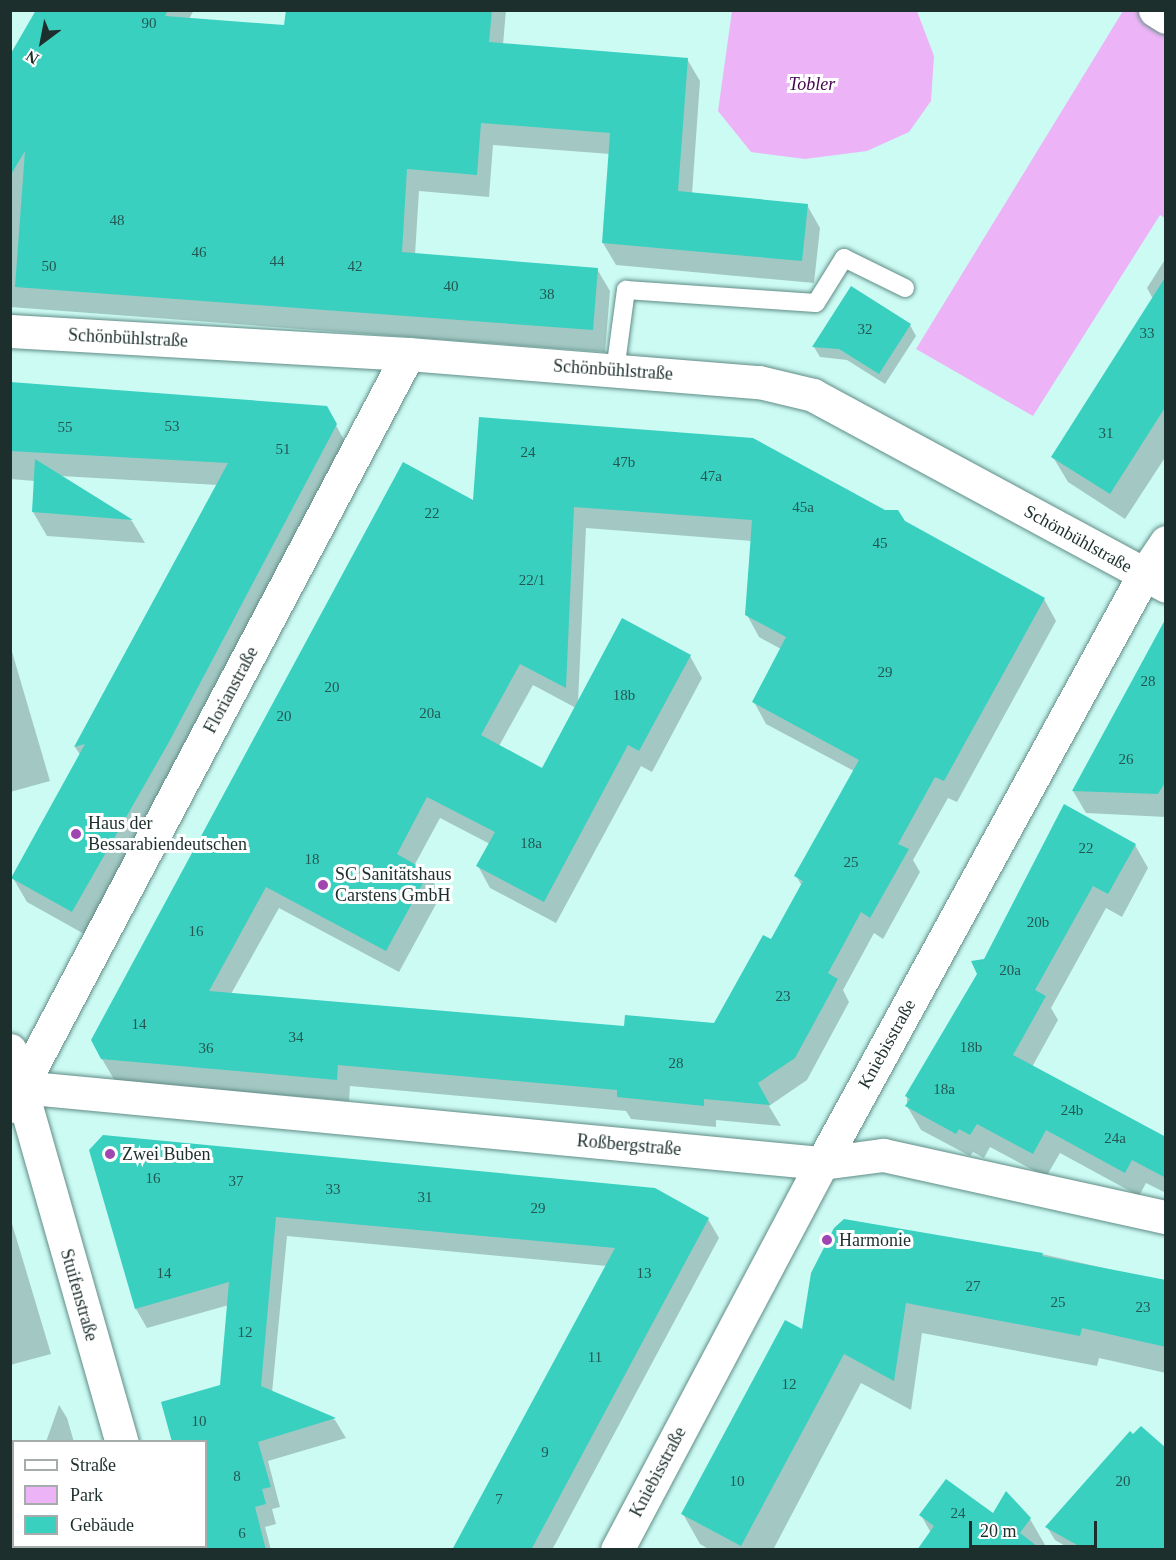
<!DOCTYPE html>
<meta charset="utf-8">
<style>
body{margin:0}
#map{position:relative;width:1176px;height:1560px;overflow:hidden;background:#ccfbf4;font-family:Georgia,serif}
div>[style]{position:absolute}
.green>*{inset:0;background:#ecb4f7}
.shadow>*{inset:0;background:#0003}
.building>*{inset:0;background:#39d0c0}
.roads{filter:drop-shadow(0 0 2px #618c86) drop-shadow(0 0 2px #618c86)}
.lane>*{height:18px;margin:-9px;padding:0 9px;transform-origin:9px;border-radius:9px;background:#fff}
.street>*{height:33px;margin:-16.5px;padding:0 16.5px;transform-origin:16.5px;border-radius:16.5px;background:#fff}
.dots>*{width:16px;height:16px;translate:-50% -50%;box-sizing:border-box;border:3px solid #fff;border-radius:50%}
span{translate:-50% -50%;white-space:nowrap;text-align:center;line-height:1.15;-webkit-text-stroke:6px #fff;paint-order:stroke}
.number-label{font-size:15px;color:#245752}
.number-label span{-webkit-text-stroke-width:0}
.park-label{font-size:18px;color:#42074d;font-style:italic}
.street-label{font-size:18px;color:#1d2f2d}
.poi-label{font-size:18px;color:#1d2f2d}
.left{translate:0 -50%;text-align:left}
.frame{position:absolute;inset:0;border:12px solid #1d2f2d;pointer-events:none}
.legend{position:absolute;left:12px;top:1440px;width:195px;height:108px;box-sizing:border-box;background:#fff;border:2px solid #a5acab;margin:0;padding:8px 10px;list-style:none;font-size:18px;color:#1d2f2d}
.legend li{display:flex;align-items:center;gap:12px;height:30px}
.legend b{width:30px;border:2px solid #a5acab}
.north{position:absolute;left:12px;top:12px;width:60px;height:60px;-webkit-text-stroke:4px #fff;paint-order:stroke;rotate:212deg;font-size:16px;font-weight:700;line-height:24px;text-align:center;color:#1d2f2d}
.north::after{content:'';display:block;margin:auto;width:21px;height:27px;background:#1d2f2d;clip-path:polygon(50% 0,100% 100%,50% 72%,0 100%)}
.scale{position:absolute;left:969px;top:1521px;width:128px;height:27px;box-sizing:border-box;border:3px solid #1d2f2d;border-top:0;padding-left:8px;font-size:18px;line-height:21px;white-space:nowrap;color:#1d2f2d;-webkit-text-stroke:4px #fff;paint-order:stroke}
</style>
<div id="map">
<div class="green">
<div style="clip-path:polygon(732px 11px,917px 11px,934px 56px,931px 101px,909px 132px,867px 151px,805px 159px,751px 152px,718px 111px)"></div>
<div style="clip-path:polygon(1123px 11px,1139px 11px,1165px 27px,1165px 218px,1160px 215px,1033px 416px,916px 349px)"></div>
</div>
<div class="shadow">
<div style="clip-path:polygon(41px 10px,194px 10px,189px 19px,286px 27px,287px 10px,506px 10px,503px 45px,687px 59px,700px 81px,692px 194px,807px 205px,820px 228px,814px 283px,616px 265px,603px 243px,610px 154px,493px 145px,489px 197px,419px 191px,415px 255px,597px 269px,610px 291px,605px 352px,10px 307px,10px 61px)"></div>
<div style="clip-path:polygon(1164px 261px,1166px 456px,1125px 519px,1068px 482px,1053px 457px,1153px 299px,1147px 288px)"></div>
<div style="clip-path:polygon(910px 325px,916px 336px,885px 384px,847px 360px,820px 357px,814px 347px)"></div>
<div style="clip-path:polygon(10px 384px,326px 407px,349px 449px,86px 935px,27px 902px,13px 878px,81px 756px,75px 747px,218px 485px,61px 476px,132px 521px,145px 543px,47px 536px,33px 512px,35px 481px,10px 479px)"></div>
<div style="clip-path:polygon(evenodd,481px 419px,904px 522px,1044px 599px,1056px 621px,957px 802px,948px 798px,913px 860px,920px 872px,883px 939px,874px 933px,843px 990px,849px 1002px,807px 1080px,769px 1106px,781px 1126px,716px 1120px,716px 1127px,631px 1119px,626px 1111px,350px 1086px,349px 1101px,115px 1081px,102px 1059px,475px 503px,481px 419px,586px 528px,752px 541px,747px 615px,759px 637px,781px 649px,754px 702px,766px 724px,854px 771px,796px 876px,802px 886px,771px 941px,715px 1025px,626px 1028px,231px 994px,279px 908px,399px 972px,441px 895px,428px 873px,414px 866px,440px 818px,490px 844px,478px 866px,490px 888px,556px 923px,641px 766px,652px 772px,702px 678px,690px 656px,578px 703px,586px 528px,481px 419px,533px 685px,576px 708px,542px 770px,499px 746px,533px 685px)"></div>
<div style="clip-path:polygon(1166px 644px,1166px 817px,1086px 813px,1073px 791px)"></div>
<div style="clip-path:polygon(10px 645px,50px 781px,10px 792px)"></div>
<div style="clip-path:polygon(1135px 845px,1148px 868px,1122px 917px,1106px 908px,1051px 1008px,1058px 1020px,1032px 1067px,1166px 1139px,1166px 1193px,1146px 1183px,1139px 1196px,1060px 1153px,1046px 1177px,990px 1147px,984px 1158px,973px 1152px,970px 1156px,921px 1130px,907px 1106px,907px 1096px,985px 961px)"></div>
<div style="clip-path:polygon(90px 1151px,708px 1219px,719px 1238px,552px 1550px,453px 1550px,607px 1266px,287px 1236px,272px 1393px,335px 1420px,346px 1438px,268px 1461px,280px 1507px,272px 1509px,276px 1524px,265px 1527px,271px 1550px,204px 1550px,206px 1442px,221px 1387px,229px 1305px,147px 1328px,136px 1309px)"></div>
<div style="clip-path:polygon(10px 1217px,51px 1354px,10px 1365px)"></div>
<div style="clip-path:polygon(1042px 1254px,1166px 1282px,1166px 1373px,1099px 1358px,1097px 1366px,922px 1333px,911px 1410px,861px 1383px,773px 1550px,710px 1550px,700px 1544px,683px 1514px,803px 1331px)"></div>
<div style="clip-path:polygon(59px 1405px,67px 1418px,74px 1442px,46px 1442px)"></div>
<div style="clip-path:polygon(10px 1446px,14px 1546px,105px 1550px,10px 1550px)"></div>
<div style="clip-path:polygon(921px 1515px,1030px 1519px,1048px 1550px,919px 1550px,931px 1533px)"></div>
<div style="clip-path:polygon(1047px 1527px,1166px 1550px,1072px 1550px,1055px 1540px)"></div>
</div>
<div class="building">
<div style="clip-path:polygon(36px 10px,168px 10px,165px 16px,284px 25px,286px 10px,492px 10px,489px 42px,688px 58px,678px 191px,808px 204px,802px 261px,602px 243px,610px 133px,481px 123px,477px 175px,407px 169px,402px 252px,598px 268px,593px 330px,15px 287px,25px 151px,10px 176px,10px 55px)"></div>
<div style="clip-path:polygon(1166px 276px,1166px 406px,1110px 494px,1051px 457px)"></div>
<div style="clip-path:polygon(851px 286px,911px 324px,879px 374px,839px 349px,812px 347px)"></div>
<div style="clip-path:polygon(10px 382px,327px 406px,337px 424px,169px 742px,72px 912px,11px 878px,85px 744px,74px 747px,228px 463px,10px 451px)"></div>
<div style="clip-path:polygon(evenodd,479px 417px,753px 438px,885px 510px,898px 510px,905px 521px,1045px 598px,944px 781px,935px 777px,898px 844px,909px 849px,870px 918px,861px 912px,845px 942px,828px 973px,838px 979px,795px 1058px,758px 1083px,770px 1105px,704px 1099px,704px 1106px,617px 1097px,617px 1090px,338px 1065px,337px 1080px,101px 1059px,91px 1040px,403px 462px,473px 500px,479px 417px,574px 507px,752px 520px,745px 615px,786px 637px,752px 702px,859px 760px,794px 876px,803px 881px,771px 939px,763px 935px,714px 1023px,625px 1015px,624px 1026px,209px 991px,266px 887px,386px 951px,429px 872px,397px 854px,427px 797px,495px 832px,476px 866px,544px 902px,628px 745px,639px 751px,691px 655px,622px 618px,542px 768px,481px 735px,520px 664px,566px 688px,574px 507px)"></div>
<div style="clip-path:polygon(35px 459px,133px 520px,32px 512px)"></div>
<div style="clip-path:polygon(1166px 618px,1166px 781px,1158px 794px,1072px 791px)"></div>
<div style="clip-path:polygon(1064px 804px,1136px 844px,1108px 894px,1093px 886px,1035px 990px,1046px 996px,1013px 1055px,1166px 1137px,1166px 1178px,1132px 1160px,1125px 1173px,1046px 1130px,1033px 1154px,977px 1124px,970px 1135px,959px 1129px,956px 1134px,905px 1106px,910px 1099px,905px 1096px,977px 974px,971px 961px,984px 959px)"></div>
<div style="clip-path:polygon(103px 1135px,655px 1188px,709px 1218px,531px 1550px,452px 1550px,615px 1248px,276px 1217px,261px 1386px,336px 1418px,258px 1442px,271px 1487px,262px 1489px,266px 1504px,255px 1507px,266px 1550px,206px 1550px,206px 1442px,172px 1442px,161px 1402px,220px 1385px,229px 1282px,135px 1309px,89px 1150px)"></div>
<div style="clip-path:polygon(844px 1219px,1043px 1253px,1042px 1256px,1166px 1280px,1166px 1347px,1082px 1328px,1080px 1336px,906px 1303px,894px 1381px,844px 1354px,741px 1546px,681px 1514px,785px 1320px,802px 1329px,811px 1273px,834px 1228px)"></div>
<div style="clip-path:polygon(1141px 1426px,1166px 1448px,1166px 1550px,1086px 1550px,1045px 1527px,1130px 1431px,1133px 1434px)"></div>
<div style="clip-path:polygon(946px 1479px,993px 1513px,1006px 1491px,1031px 1518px,1020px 1533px,1042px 1550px,917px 1550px,934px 1526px,919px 1515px)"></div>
</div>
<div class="roads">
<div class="lane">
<div style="left:615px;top:371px;width:82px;rotate:-82.3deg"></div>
<div style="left:626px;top:290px;width:190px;rotate:3.9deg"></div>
<div style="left:816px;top:303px;width:53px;rotate:-58.1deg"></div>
<div style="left:844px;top:258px;width:68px;rotate:26.2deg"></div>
</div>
<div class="street">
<div style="left:1155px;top:10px;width:13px;rotate:32deg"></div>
<div style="left:10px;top:331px;width:399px;rotate:3.3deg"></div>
<div style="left:408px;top:354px;width:352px;rotate:4.6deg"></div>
<div style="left:759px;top:382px;width:56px;rotate:13.5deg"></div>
<div style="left:813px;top:395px;width:401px;rotate:28.4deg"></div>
<div style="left:10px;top:1050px;width:408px;rotate:74.1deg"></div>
<div style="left:10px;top:1086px;width:816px;rotate:5.42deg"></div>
<div style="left:822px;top:1163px;width:62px;rotate:-7.5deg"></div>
<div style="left:883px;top:1155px;width:290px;rotate:12.4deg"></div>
<div style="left:11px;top:1106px;width:850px;rotate:-62.17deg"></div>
<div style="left:152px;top:1546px;width:4px;rotate:76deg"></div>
<div style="left:617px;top:1550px;width:438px;rotate:-62.1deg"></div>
<div style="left:822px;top:1163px;width:669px;rotate:-61.33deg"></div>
<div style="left:1143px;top:576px;width:41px;rotate:-55.9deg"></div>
</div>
</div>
<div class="dots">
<div style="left:76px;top:834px;background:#9f46b1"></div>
<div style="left:323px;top:885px;background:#9f46b1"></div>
<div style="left:110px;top:1154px;background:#9f46b1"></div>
<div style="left:827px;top:1240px;background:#9f46b1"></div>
</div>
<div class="number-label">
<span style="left:149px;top:24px">90</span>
<span style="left:117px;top:221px">48</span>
<span style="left:199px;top:253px">46</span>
<span style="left:277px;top:262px">44</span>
<span style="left:49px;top:267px">50</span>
<span style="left:355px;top:267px">42</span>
<span style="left:451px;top:287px">40</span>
<span style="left:547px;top:295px">38</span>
<span style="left:865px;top:330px">32</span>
<span style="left:1147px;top:334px">33</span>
<span style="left:172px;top:427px">53</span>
<span style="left:65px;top:428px">55</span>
<span style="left:1106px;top:434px">31</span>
<span style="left:283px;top:450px">51</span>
<span style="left:528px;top:453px">24</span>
<span style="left:624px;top:463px">47b</span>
<span style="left:711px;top:477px">47a</span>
<span style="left:803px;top:508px">45a</span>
<span style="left:432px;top:514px">22</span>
<span style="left:880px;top:544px">45</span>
<span style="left:532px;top:581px">22/1</span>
<span style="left:885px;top:673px">29</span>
<span style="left:1148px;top:682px">28</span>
<span style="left:332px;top:688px">20</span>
<span style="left:624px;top:696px">18b</span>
<span style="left:430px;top:714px">20a</span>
<span style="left:284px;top:717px">20</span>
<span style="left:1126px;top:760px">26</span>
<span style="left:531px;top:844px">18a</span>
<span style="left:1086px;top:849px">22</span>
<span style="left:312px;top:860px">18</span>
<span style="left:851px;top:863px">25</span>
<span style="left:1038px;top:923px">20b</span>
<span style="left:196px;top:932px">16</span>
<span style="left:1010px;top:971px">20a</span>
<span style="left:783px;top:997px">23</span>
<span style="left:139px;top:1025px">14</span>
<span style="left:296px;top:1038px">34</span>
<span style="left:971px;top:1048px">18b</span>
<span style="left:206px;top:1049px">36</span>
<span style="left:676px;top:1064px">28</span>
<span style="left:944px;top:1090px">18a</span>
<span style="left:1072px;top:1111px">24b</span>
<span style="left:1115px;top:1139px">24a</span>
<span style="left:153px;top:1179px">16</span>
<span style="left:236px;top:1182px">37</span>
<span style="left:333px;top:1190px">33</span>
<span style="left:425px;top:1198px">31</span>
<span style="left:538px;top:1209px">29</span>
<span style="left:164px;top:1274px">14</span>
<span style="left:644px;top:1274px">13</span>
<span style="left:973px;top:1287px">27</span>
<span style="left:1058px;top:1303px">25</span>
<span style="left:1143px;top:1308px">23</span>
<span style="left:245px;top:1333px">12</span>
<span style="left:595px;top:1358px">11</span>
<span style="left:789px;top:1385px">12</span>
<span style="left:199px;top:1422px">10</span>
<span style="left:545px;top:1453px">9</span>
<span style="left:237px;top:1477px">8</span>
<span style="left:737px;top:1482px">10</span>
<span style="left:1123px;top:1482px">20</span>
<span style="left:499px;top:1500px">7</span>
<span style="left:958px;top:1514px">24</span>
<span style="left:242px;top:1534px">6</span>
</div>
<div class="park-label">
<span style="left:812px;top:84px">Tobler</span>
</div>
<div class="street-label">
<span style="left:128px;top:338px;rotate:3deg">Schönbühlstraße</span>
<span style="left:613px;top:370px;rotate:4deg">Schönbühlstraße</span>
<span style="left:1078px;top:539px;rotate:29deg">Schönbühlstraße</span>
<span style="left:231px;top:690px;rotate:-62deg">Florianstraße</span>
<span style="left:887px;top:1044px;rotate:-61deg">Kniebisstraße</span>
<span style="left:629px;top:1145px;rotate:5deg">Roßbergstraße</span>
<span style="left:79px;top:1295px;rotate:74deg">Stuifenstraße</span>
<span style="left:658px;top:1472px;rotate:-62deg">Kniebisstraße</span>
</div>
<div class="poi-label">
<span class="left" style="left:88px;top:834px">Haus der<br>Bessarabiendeutschen</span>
<span class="left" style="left:335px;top:885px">SC Sanitätshaus<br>Carstens GmbH</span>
<span class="left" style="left:122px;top:1154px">Zwei Buben</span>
<span class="left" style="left:839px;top:1240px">Harmonie</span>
</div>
<div class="frame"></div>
<ul class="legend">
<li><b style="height:8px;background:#fff"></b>Straße</li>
<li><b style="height:16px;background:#ecb4f7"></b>Park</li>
<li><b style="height:16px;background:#39d0c0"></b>Gebäude</li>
</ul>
<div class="north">N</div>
<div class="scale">20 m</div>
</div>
